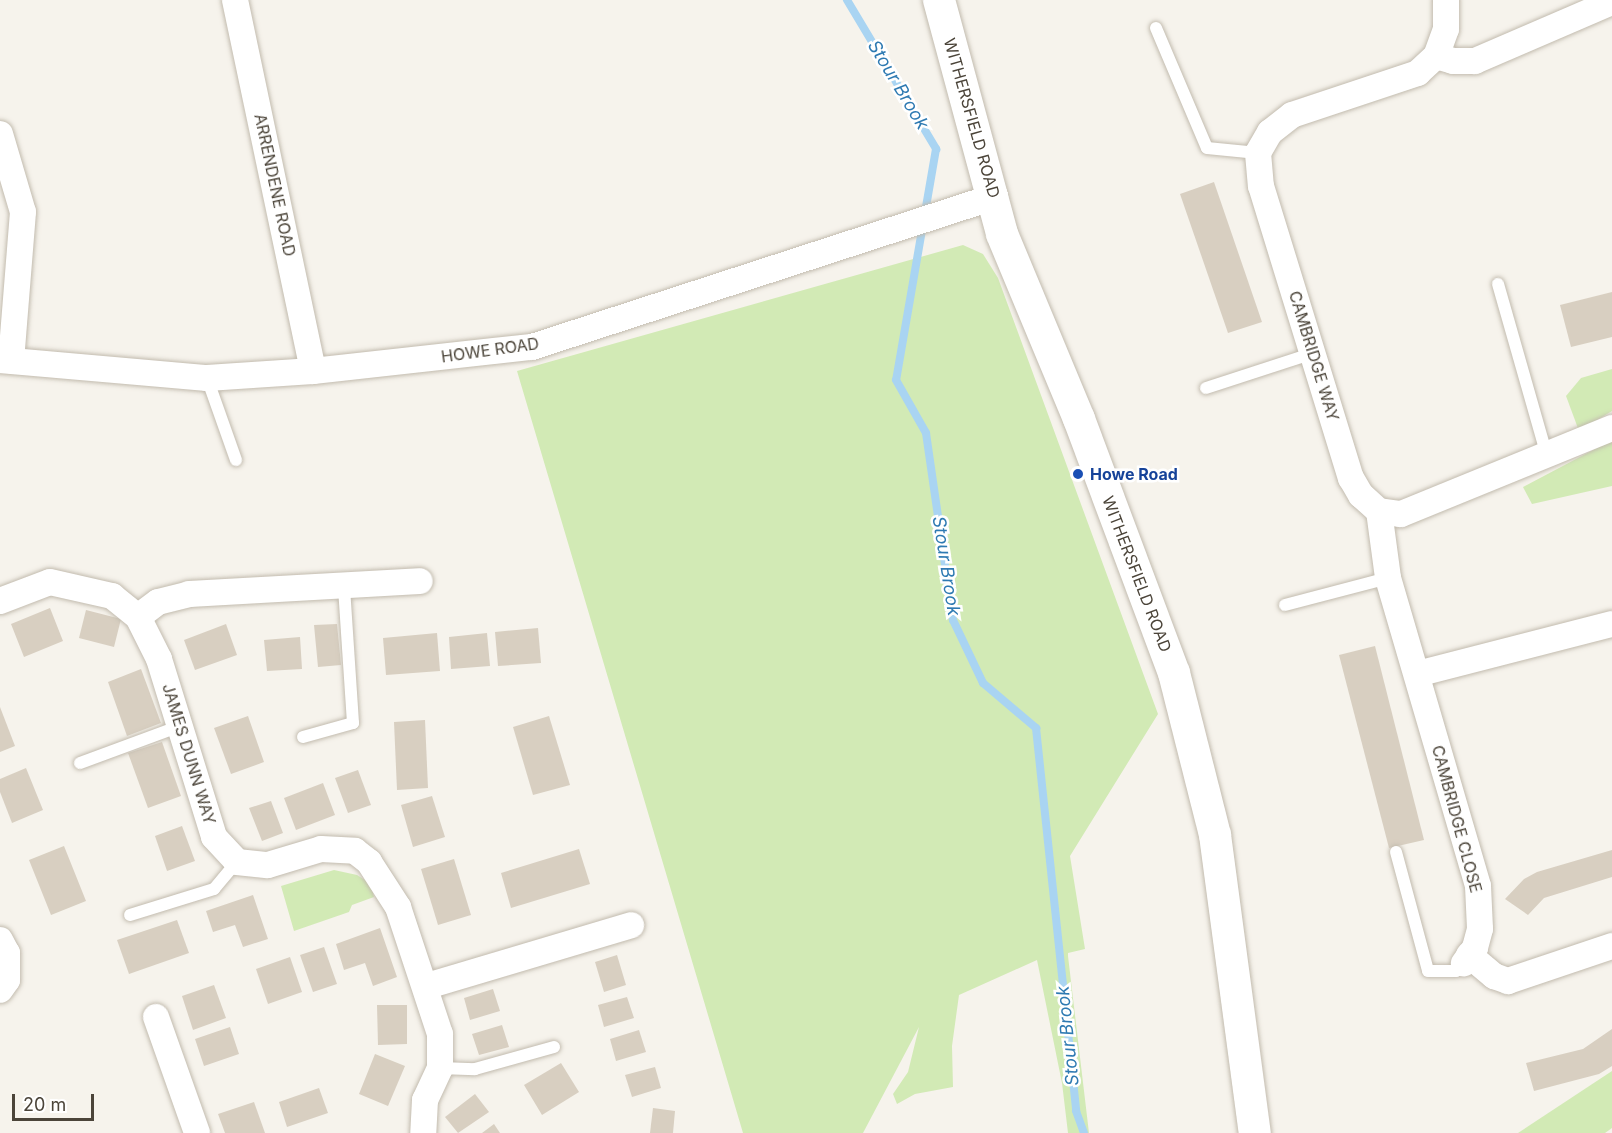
<!DOCTYPE html>
<style>
body{margin:0}
#map{position:relative;width:1612px;height:1133px;overflow:hidden;background:#f6f3ec;font-family:Inter,sans-serif}
div>[style]{position:absolute}
.green>*{inset:0;background:#d2eab5}
.stream>*{height:8px;margin:-4px;padding:0 4px;transform-origin:4px;border-radius:4px;background:#a9d4f2}
.building>*{inset:0;background:#d8cfc1}
.roads{filter:drop-shadow(0 0 2px #c2bbae) drop-shadow(0 0 2px #c2bbae)}
.service>*{height:12px;margin:-6px;padding:0 6px;transform-origin:6px;border-radius:6px;background:#fff}
.minor>*{height:26px;margin:-13px;padding:0 13px;transform-origin:13px;border-radius:13px;background:#fff}
.tertiary>*{height:32px;margin:-16px;padding:0 16px;transform-origin:16px;border-radius:16px;background:#fff}
.dots>*{width:16px;height:16px;translate:-50% -50%;box-sizing:border-box;border:3px solid #fff;border-radius:50%}
span{translate:-50% -50%;white-space:nowrap;text-align:center;line-height:1.15;-webkit-text-stroke:5px #fff;paint-order:stroke}
.street-label{font-size:16px;color:#4b4439}
.transit-label{font-size:16px;color:#164399;font-weight:700}
.left{translate:0 -50%;text-align:left}
.water-label{font-size:18px;color:#2e7ab2;font-style:italic}
.scale{position:absolute;left:12px;top:1094px;width:82px;height:27px;box-sizing:border-box;border:3px solid #4b4439;border-top:0;padding-left:8px;font-size:18px;line-height:21px;white-space:nowrap;color:#4b4439;-webkit-text-stroke:4px #fff;paint-order:stroke}
</style>
<div id="map">
<div class="green">
<div style="clip-path:polygon(963px 245px,983px 254px,998px 278px,1158px 714px,1070px 856px,1085px 949px,1068px 953px,1068px 956px,1089px 1133px,1068px 1133px,1062px 1083px,1037px 960px,959px 995px,952px 1046px,953px 1087px,915px 1094px,897px 1104px,893px 1094px,908px 1072px,919px 1027px,863px 1133px,743px 1133px,517px 371px)"></div>
<div style="clip-path:polygon(1612px 369px,1612px 411px,1579px 431px,1566px 396px,1581px 378px)"></div>
<div style="clip-path:polygon(1612px 440px,1612px 486px,1532px 504px,1523px 487px)"></div>
<div style="clip-path:polygon(334px 870px,357px 875px,371px 884px,374px 897px,352px 905px,349px 912px,294px 931px,281px 886px)"></div>
<div style="clip-path:polygon(1612px 1071px,1612px 1128px,1605px 1133px,1518px 1133px)"></div>
</div>
<div class="stream">
<div style="left:847px;top:0;width:174px;rotate:59.1deg"></div>
<div style="left:936px;top:149px;width:234px;rotate:99.8deg"></div>
<div style="left:896px;top:380px;width:61px;rotate:60.5deg"></div>
<div style="left:926px;top:433px;width:189px;rotate:81.8deg"></div>
<div style="left:953px;top:620px;width:70px;rotate:64.5deg"></div>
<div style="left:983px;top:683px;width:70px;rotate:40.3deg"></div>
<div style="left:1036px;top:728px;width:385px;rotate:84deg"></div>
<div style="left:1076px;top:1111px;width:23px;rotate:70deg"></div>
</div>
<div class="building">
<div style="clip-path:polygon(1214px 182px,1262px 322px,1228px 333px,1180px 194px)"></div>
<div style="clip-path:polygon(1612px 292px,1612px 337px,1571px 347px,1560px 305px)"></div>
<div style="clip-path:polygon(50px 608px,63px 641px,24px 657px,11px 624px)"></div>
<div style="clip-path:polygon(86px 610px,121px 619px,114px 647px,79px 638px)"></div>
<div style="clip-path:polygon(226px 624px,237px 655px,195px 670px,184px 640px)"></div>
<div style="clip-path:polygon(337px 624px,341px 665px,318px 667px,314px 625px)"></div>
<div style="clip-path:polygon(538px 628px,541px 663px,498px 666px,495px 632px)"></div>
<div style="clip-path:polygon(437px 633px,440px 671px,386px 675px,383px 638px)"></div>
<div style="clip-path:polygon(487px 633px,490px 666px,451px 669px,449px 637px)"></div>
<div style="clip-path:polygon(300px 637px,302px 669px,267px 671px,264px 640px)"></div>
<div style="clip-path:polygon(1375px 646px,1424px 840px,1389px 848px,1339px 655px)"></div>
<div style="clip-path:polygon(141px 669px,161px 723px,127px 736px,108px 682px)"></div>
<div style="clip-path:polygon(0 707px,15px 746px,0 752px)"></div>
<div style="clip-path:polygon(248px 716px,264px 762px,231px 774px,214px 728px)"></div>
<div style="clip-path:polygon(549px 716px,570px 785px,533px 795px,513px 727px)"></div>
<div style="clip-path:polygon(425px 720px,428px 788px,397px 790px,394px 722px)"></div>
<div style="clip-path:polygon(162px 742px,181px 796px,148px 808px,128px 753px)"></div>
<div style="clip-path:polygon(26px 768px,43px 810px,12px 823px,0 792px,0 779px)"></div>
<div style="clip-path:polygon(358px 770px,371px 805px,348px 813px,335px 778px)"></div>
<div style="clip-path:polygon(323px 783px,335px 815px,296px 830px,284px 798px)"></div>
<div style="clip-path:polygon(432px 796px,445px 837px,413px 847px,401px 805px)"></div>
<div style="clip-path:polygon(271px 801px,283px 833px,262px 841px,249px 808px)"></div>
<div style="clip-path:polygon(182px 826px,195px 861px,167px 871px,155px 836px)"></div>
<div style="clip-path:polygon(64px 846px,86px 901px,51px 915px,29px 860px)"></div>
<div style="clip-path:polygon(579px 849px,590px 884px,511px 908px,501px 873px)"></div>
<div style="clip-path:polygon(1612px 850px,1612px 877px,1544px 898px,1528px 915px,1505px 899px,1524px 879px,1537px 872px)"></div>
<div style="clip-path:polygon(454px 859px,471px 915px,438px 925px,421px 869px)"></div>
<div style="clip-path:polygon(253px 895px,268px 939px,243px 947px,235px 925px,213px 932px,206px 911px)"></div>
<div style="clip-path:polygon(177px 920px,189px 953px,129px 974px,117px 940px)"></div>
<div style="clip-path:polygon(380px 928px,397px 977px,373px 986px,365px 963px,344px 970px,336px 944px)"></div>
<div style="clip-path:polygon(324px 947px,337px 984px,313px 992px,300px 955px)"></div>
<div style="clip-path:polygon(617px 955px,626px 985px,604px 992px,595px 962px)"></div>
<div style="clip-path:polygon(290px 957px,302px 992px,268px 1004px,256px 969px)"></div>
<div style="clip-path:polygon(214px 985px,226px 1018px,193px 1030px,182px 996px)"></div>
<div style="clip-path:polygon(493px 989px,500px 1011px,470px 1020px,464px 998px)"></div>
<div style="clip-path:polygon(627px 997px,634px 1018px,604px 1027px,598px 1005px)"></div>
<div style="clip-path:polygon(377px 1005px,407px 1005px,407px 1044px,378px 1045px)"></div>
<div style="clip-path:polygon(502px 1025px,509px 1047px,479px 1055px,472px 1034px)"></div>
<div style="clip-path:polygon(230px 1027px,239px 1054px,204px 1066px,195px 1039px)"></div>
<div style="clip-path:polygon(1612px 1029px,1612px 1066px,1599px 1074px,1534px 1091px,1526px 1063px,1583px 1049px)"></div>
<div style="clip-path:polygon(639px 1030px,646px 1052px,616px 1061px,610px 1039px)"></div>
<div style="clip-path:polygon(375px 1054px,405px 1066px,388px 1106px,359px 1094px)"></div>
<div style="clip-path:polygon(561px 1063px,579px 1092px,542px 1115px,524px 1085px)"></div>
<div style="clip-path:polygon(655px 1067px,661px 1088px,632px 1097px,625px 1075px)"></div>
<div style="clip-path:polygon(319px 1088px,328px 1113px,287px 1127px,279px 1102px)"></div>
<div style="clip-path:polygon(475px 1094px,489px 1112px,458px 1133px,445px 1117px)"></div>
<div style="clip-path:polygon(254px 1102px,265px 1133px,225px 1133px,218px 1114px)"></div>
<div style="clip-path:polygon(653px 1108px,675px 1111px,673px 1133px,650px 1133px)"></div>
<div style="clip-path:polygon(494px 1124px,500px 1133px,482px 1133px)"></div>
</div>
<div class="roads">
<div class="service">
<div style="left:1156px;top:28px;width:130px;rotate:67deg"></div>
<div style="left:1207px;top:148px;width:51px;rotate:5.6deg"></div>
<div style="left:1498px;top:284px;width:179px;rotate:74.1deg"></div>
<div style="left:207px;top:378px;width:87px;rotate:70.5deg"></div>
<div style="left:1206px;top:388px;width:114px;rotate:-18deg"></div>
<div style="left:1285px;top:605px;width:106px;rotate:-14.7deg"></div>
<div style="left:303px;top:737px;width:52px;rotate:-15.6deg"></div>
<div style="left:353px;top:723px;width:137px;rotate:-93.8deg"></div>
<div style="left:80px;top:763px;width:107px;rotate:-20.3deg"></div>
<div style="left:1396px;top:852px;width:123px;rotate:74.9deg"></div>
<div style="left:1428px;top:971px;width:28px"></div>
<div style="left:1456px;top:971px;width:11px;rotate:-45deg"></div>
<div style="left:130px;top:915px;width:88px;rotate:-17.2deg"></div>
<div style="left:214px;top:889px;width:35px;rotate:-50deg"></div>
<div style="left:440px;top:1068px;width:35px;rotate:2deg"></div>
<div style="left:475px;top:1069px;width:82px;rotate:-15.6deg"></div>
</div>
<div class="minor">
<div style="left:235px;top:0;width:379px;rotate:78.1deg"></div>
<div style="left:1446px;top:0;width:29px;rotate:90deg"></div>
<div style="left:1446px;top:29px;width:29px;rotate:110deg"></div>
<div style="left:1436px;top:56px;width:25px;rotate:137deg"></div>
<div style="left:1418px;top:73px;width:133px;rotate:161.6deg"></div>
<div style="left:1292px;top:115px;width:28px;rotate:142deg"></div>
<div style="left:1270px;top:132px;width:24px;rotate:120deg"></div>
<div style="left:1258px;top:153px;width:33px;rotate:85deg"></div>
<div style="left:1261px;top:186px;width:306px;rotate:72.9deg"></div>
<div style="left:1351px;top:478px;width:20px;rotate:60deg"></div>
<div style="left:1361px;top:495px;width:24px;rotate:42deg"></div>
<div style="left:1379px;top:511px;width:22px;rotate:8deg"></div>
<div style="left:1401px;top:514px;width:228px;rotate:-22.2deg"></div>
<div style="left:1436px;top:56px;width:18px;rotate:16deg"></div>
<div style="left:1453px;top:61px;width:22px"></div>
<div style="left:1475px;top:61px;width:149px;rotate:-23.3deg"></div>
<div style="left:0;top:134px;width:81px;rotate:73.6deg"></div>
<div style="left:23px;top:212px;width:149px;rotate:94.6deg"></div>
<div style="left:0;top:360px;width:208px;rotate:5deg"></div>
<div style="left:207px;top:378px;width:106px;rotate:-3.8deg"></div>
<div style="left:313px;top:371px;width:220px;rotate:-6.3deg"></div>
<div style="left:532px;top:347px;width:487px;rotate:-18deg"></div>
<div style="left:1379px;top:511px;width:68px;rotate:82.3deg"></div>
<div style="left:1388px;top:578px;width:321px;rotate:73.7deg"></div>
<div style="left:1478px;top:886px;width:43px;rotate:87.3deg"></div>
<div style="left:1480px;top:929px;width:20px;rotate:105deg"></div>
<div style="left:1475px;top:948px;width:19px;rotate:126deg"></div>
<div style="left:0;top:601px;width:53px;rotate:-20.8deg"></div>
<div style="left:50px;top:582px;width:64px;rotate:12.7deg"></div>
<div style="left:112px;top:596px;width:33px;rotate:39deg"></div>
<div style="left:138px;top:617px;width:47px;rotate:63.4deg"></div>
<div style="left:159px;top:659px;width:186px;rotate:72.8deg"></div>
<div style="left:214px;top:837px;width:34px;rotate:47deg"></div>
<div style="left:237px;top:862px;width:31px;rotate:6deg"></div>
<div style="left:268px;top:865px;width:55px;rotate:-16.8deg"></div>
<div style="left:321px;top:849px;width:34px;rotate:3deg"></div>
<div style="left:355px;top:851px;width:18px;rotate:38deg"></div>
<div style="left:369px;top:862px;width:54px;rotate:57.2deg"></div>
<div style="left:398px;top:907px;width:134px;rotate:71.7deg"></div>
<div style="left:440px;top:1034px;width:34px;rotate:90deg"></div>
<div style="left:440px;top:1068px;width:35px;rotate:115deg"></div>
<div style="left:425px;top:1100px;width:33px;rotate:93deg"></div>
<div style="left:138px;top:617px;width:25px;rotate:-37deg"></div>
<div style="left:158px;top:602px;width:32px;rotate:-14deg"></div>
<div style="left:189px;top:594px;width:231px;rotate:-3.2deg"></div>
<div style="left:1417px;top:674px;width:201px;rotate:-14.4deg"></div>
<div style="left:0;top:940px;width:15px;rotate:62deg"></div>
<div style="left:7px;top:953px;width:27px;rotate:90deg"></div>
<div style="left:7px;top:980px;width:12px;rotate:125deg"></div>
<div style="left:1469px;top:955px;width:33px;rotate:40deg"></div>
<div style="left:1494px;top:976px;width:15px;rotate:20deg"></div>
<div style="left:1508px;top:981px;width:110px;rotate:-18.6deg"></div>
<div style="left:427px;top:986px;width:213px;rotate:-16.6deg"></div>
<div style="left:156px;top:1017px;width:123px;rotate:70.5deg"></div>
</div>
<div class="tertiary">
<div style="left:939px;top:0;width:242px;rotate:74.9deg"></div>
<div style="left:1002px;top:234px;width:200px;rotate:67.4deg"></div>
<div style="left:1079px;top:419px;width:271px;rotate:69.5deg"></div>
<div style="left:1174px;top:673px;width:167px;rotate:75.8deg"></div>
<div style="left:1215px;top:835px;width:301px;rotate:82.4deg"></div>
</div>
</div>
<div class="dots">
<div style="left:1078px;top:474px;background:#1a4fb4"></div>
</div>
<div class="street-label">
<span style="left:972px;top:118px;rotate:74deg">WITHERSFIELD ROAD</span>
<span style="left:275px;top:185px;rotate:78deg">ARRENDENE ROAD</span>
<span style="left:490px;top:350px;rotate:-8deg">HOWE ROAD</span>
<span style="left:1314px;top:356px;rotate:73deg">CAMBRIDGE WAY</span>
<span style="left:1137px;top:574px;rotate:69deg">WITHERSFIELD ROAD</span>
<span style="left:189px;top:754px;rotate:73deg">JAMES DUNN WAY</span>
<span style="left:1457px;top:819px;rotate:75deg">CAMBRIDGE CLOSE</span>
</div>
<div class="transit-label">
<span class="left" style="left:1090px;top:474px">Howe Road</span>
</div>
<div class="water-label">
<span style="left:898px;top:85px;rotate:59deg">Stour Brook</span>
<span style="left:946px;top:566px;rotate:81deg">Stour Brook</span>
<span style="left:1068px;top:1036px;rotate:-96deg">Stour Brook</span>
</div>
<div class="scale">20 m</div>
</div>
